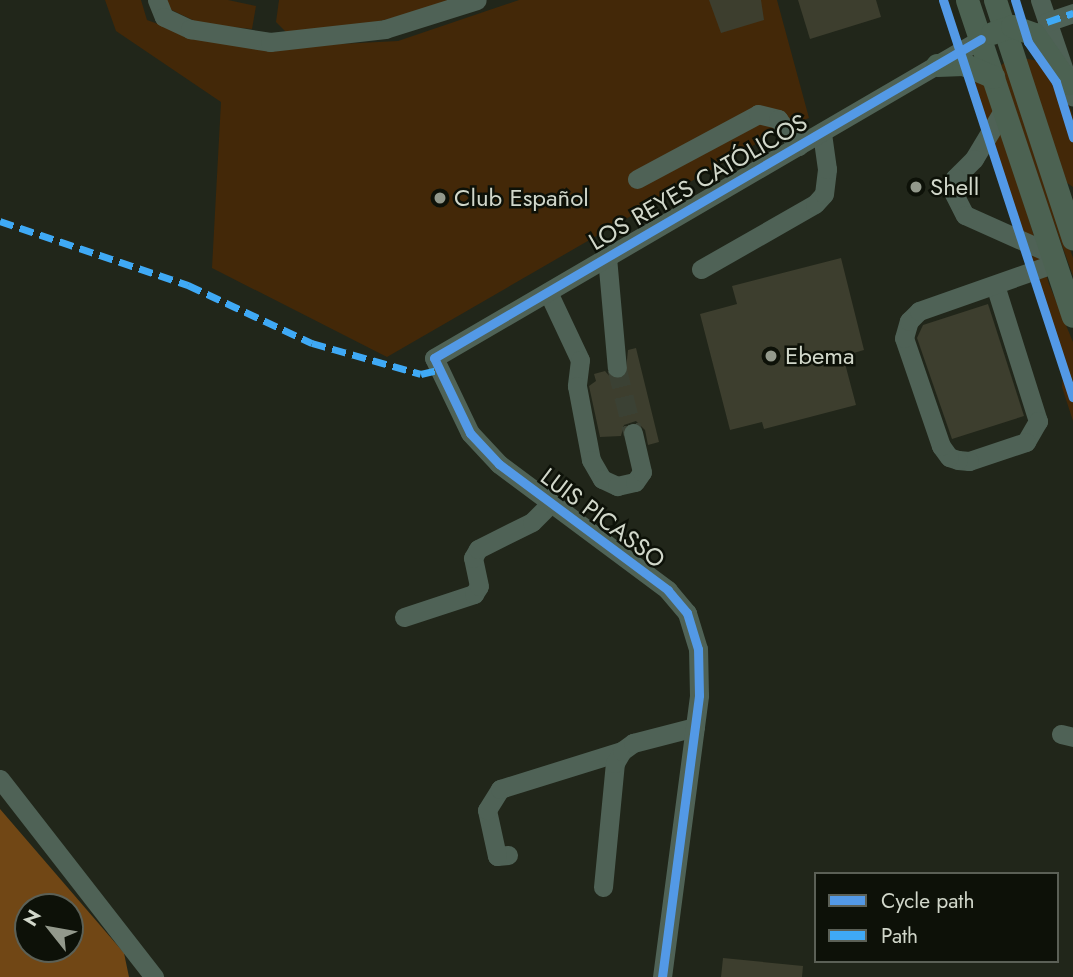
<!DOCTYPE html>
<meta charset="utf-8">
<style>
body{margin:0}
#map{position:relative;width:1073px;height:977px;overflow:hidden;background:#21261a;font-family:Jost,sans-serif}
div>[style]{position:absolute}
.green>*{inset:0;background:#432808}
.forest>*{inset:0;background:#714715}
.building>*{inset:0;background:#3d3e2e}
.minor-tunnel>*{height:19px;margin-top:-9.5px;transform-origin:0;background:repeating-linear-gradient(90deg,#3b4134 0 19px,transparent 0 29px)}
.minor>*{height:19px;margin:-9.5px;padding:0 9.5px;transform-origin:9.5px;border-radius:9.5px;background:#4f6256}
.major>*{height:23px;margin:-11.5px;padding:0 11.5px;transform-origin:11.5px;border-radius:11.5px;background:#4c6252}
.quiet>*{height:7px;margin-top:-3.5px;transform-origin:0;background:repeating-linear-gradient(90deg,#3fa9f5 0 14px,transparent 0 21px)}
.cycleway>*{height:9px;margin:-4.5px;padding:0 4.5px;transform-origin:4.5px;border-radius:4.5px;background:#5399e6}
.dots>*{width:19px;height:19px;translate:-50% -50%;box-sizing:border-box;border:4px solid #0d1108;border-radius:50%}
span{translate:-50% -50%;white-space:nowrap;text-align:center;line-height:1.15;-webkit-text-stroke:5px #0d1108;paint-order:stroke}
.street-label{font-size:24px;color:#d1d7ca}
.poi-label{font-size:24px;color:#d1d7ca}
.left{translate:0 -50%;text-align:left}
.legend{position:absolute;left:814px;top:872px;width:245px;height:91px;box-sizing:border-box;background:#0d1108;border:2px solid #5b6056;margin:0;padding:9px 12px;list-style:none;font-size:21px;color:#d1d7ca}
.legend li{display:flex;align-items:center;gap:14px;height:35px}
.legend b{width:35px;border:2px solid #5b6056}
.north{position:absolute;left:14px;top:893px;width:70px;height:70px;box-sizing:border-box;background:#0d1108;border:2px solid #5b6056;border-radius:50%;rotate:301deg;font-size:19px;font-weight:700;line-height:28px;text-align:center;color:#d1d7ca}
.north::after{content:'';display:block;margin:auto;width:24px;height:32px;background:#93998c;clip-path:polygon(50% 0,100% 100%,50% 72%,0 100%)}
</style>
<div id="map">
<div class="green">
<div style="clip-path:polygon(105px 0,141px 0,147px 20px,169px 28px,301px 46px,398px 41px,519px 0,777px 0,809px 118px,785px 127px,387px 357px,212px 268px,221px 102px,116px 31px)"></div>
<div style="clip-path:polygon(161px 0,228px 0,256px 6px,252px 29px,201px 24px,163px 6px)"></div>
<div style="clip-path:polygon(279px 0,463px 0,357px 27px,287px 33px,276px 22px)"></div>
<div style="clip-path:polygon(1023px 58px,1038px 61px,1059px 77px,1073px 116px,1073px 187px,1060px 178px)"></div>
<div style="clip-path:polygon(1006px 61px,1073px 258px,1073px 276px,998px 68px)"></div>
<div style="clip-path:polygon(973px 80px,986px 82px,1049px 284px,1073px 342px,1073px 421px,1062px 387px,1064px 358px)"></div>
</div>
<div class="forest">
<div style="clip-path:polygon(evenodd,0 809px,124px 953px,129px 977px,0 977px,0 809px,28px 907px,70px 907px,70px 949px,28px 949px,28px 907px)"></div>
</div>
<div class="building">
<div style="clip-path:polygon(709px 0,761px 0,764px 20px,721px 33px)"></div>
<div style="clip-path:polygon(798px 0,876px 0,881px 17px,810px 39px)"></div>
<div style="clip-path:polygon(841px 258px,864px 350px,843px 356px,856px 405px,764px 429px,762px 422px,730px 430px,700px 314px,737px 304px,732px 286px)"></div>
<div style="clip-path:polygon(988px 304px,1024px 416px,952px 439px,917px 338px,923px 325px)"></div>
<div style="clip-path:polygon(636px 348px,659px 442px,648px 445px,645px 430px,636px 421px,624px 425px,621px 436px,600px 437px,589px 386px,596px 381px,594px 374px,605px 371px,612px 379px,625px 378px,628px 350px)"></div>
<div style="clip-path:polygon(723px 958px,803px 966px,802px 977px,721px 977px)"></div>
</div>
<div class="minor-tunnel">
<div style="left:617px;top:368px;width:67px;rotate:76.2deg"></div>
</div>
<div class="minor">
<div style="left:157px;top:0;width:18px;rotate:68deg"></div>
<div style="left:164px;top:17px;width:29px;rotate:25deg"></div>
<div style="left:190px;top:29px;width:81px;rotate:9.2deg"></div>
<div style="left:270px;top:42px;width:116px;rotate:-6.4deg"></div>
<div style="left:385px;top:29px;width:96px;rotate:-17.5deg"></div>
<div style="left:1040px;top:0;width:102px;rotate:71.2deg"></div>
<div style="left:1047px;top:22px;width:28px;rotate:-19deg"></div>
<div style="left:1004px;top:109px;width:58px;rotate:121deg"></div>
<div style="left:974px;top:159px;width:27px;rotate:135deg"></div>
<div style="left:955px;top:178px;width:12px;rotate:104deg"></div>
<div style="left:952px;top:190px;width:28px;rotate:63deg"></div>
<div style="left:965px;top:215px;width:95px;rotate:24.1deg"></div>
<div style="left:637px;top:179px;width:137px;rotate:-28.2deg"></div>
<div style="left:758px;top:114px;width:21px;rotate:14deg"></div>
<div style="left:778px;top:119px;width:34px;rotate:53deg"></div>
<div style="left:607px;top:257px;width:111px;rotate:84.9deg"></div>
<div style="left:701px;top:269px;width:131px;rotate:-29.7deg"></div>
<div style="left:815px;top:204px;width:13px;rotate:-48deg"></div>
<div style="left:824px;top:194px;width:25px;rotate:-83deg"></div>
<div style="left:827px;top:169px;width:37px;rotate:-98deg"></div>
<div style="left:995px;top:285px;width:143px;rotate:72.5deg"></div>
<div style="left:1038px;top:421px;width:24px;rotate:120deg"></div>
<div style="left:1026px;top:442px;width:60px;rotate:161.6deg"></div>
<div style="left:969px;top:461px;width:11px;rotate:-175deg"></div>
<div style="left:958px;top:460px;width:9px;rotate:-162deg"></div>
<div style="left:949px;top:457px;width:14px;rotate:-126deg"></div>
<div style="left:941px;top:446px;width:114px;rotate:-108.9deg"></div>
<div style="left:904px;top:338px;width:18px;rotate:-74deg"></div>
<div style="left:909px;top:321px;width:14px;rotate:-45deg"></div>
<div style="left:919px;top:311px;width:144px;rotate:-19.4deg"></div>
<div style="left:548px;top:292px;width:75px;rotate:64.8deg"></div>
<div style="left:580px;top:360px;width:26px;rotate:97deg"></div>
<div style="left:577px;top:386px;width:75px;rotate:79.3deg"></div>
<div style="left:591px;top:460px;width:22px;rotate:60deg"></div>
<div style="left:602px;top:479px;width:17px;rotate:25deg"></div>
<div style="left:617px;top:486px;width:18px;rotate:-13deg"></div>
<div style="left:635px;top:482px;width:12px;rotate:-55deg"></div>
<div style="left:642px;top:472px;width:40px;rotate:-103deg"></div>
<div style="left:404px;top:617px;width:74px;rotate:-18.2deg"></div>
<div style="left:474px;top:594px;width:9px;rotate:-58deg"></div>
<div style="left:479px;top:586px;width:29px;rotate:-102deg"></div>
<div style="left:473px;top:558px;width:10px;rotate:-61deg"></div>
<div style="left:478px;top:549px;width:60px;rotate:-26.6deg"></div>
<div style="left:532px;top:522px;width:27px;rotate:-45deg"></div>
<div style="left:1061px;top:734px;width:12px;rotate:14deg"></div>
<div style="left:0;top:779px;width:251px;rotate:52.1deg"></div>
<div style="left:508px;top:855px;width:11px;rotate:175deg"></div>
<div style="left:497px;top:856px;width:47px;rotate:-102.3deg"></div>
<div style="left:487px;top:810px;width:25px;rotate:-58deg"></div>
<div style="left:500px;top:789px;width:128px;rotate:-17.3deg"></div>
<div style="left:603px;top:887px;width:125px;rotate:-84.5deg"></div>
<div style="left:615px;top:763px;width:14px;rotate:-60deg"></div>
<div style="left:622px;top:751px;width:14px;rotate:-36deg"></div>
<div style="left:633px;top:743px;width:64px;rotate:-14.5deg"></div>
<div style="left:662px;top:977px;width:284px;rotate:-82.5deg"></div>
<div style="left:699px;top:695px;width:46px;rotate:-91.2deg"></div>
<div style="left:698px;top:649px;width:38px;rotate:-107deg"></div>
<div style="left:687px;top:613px;width:30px;rotate:-130deg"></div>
<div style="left:668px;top:590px;width:211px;rotate:-143.3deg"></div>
<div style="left:499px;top:464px;width:42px;rotate:-133.1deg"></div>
<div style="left:470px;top:433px;width:83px;rotate:-115.6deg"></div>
<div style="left:434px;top:358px;width:633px;rotate:-30.25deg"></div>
</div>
<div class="major">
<div style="left:967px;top:0;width:333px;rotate:71.5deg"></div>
<div style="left:995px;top:0;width:251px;rotate:71.9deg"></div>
<div style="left:992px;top:33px;width:21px;rotate:-19deg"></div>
<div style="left:1012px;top:26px;width:23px;rotate:20deg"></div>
<div style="left:1034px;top:34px;width:60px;rotate:55.2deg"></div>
<div style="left:937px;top:65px;width:26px;rotate:-2deg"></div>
<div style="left:963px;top:64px;width:33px;rotate:23deg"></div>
</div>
<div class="quiet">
<div style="left:1047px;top:22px;width:28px;rotate:-19deg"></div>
<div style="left:0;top:221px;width:199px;rotate:18.8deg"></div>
<div style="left:188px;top:285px;width:137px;rotate:25.1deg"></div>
<div style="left:312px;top:343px;width:113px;rotate:15.9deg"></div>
<div style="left:421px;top:374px;width:18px;rotate:-13deg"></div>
</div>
<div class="cycleway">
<div style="left:943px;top:0;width:418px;rotate:71.9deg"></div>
<div style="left:1015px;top:0;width:44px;rotate:72.8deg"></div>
<div style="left:1028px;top:42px;width:49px;rotate:55deg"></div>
<div style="left:1056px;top:82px;width:58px;rotate:72.8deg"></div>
<div style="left:662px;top:977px;width:284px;rotate:-82.5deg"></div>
<div style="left:699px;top:695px;width:46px;rotate:-91.2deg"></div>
<div style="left:698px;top:649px;width:38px;rotate:-107deg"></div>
<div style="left:687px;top:613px;width:30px;rotate:-130deg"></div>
<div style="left:668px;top:590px;width:211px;rotate:-143.3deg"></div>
<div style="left:499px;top:464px;width:42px;rotate:-133.1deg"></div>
<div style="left:470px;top:433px;width:83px;rotate:-115.6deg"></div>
<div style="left:434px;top:358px;width:633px;rotate:-30.25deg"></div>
</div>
<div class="dots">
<div style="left:916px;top:187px;background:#93998c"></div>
<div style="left:440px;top:198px;background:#93998c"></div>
<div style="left:771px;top:356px;background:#93998c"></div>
</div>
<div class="street-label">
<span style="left:698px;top:182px;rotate:-30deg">LOS REYES CATÓLICOS</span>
<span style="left:603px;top:518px;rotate:37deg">LUIS PICASSO</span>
</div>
<div class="poi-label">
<span class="left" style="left:930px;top:187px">Shell</span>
<span class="left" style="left:454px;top:198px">Club Español</span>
<span class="left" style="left:785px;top:356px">Ebema</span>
</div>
<ul class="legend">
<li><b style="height:9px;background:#5399e6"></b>Cycle path</li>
<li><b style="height:9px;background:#3fa9f5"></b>Path</li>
</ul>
<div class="north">N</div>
</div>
